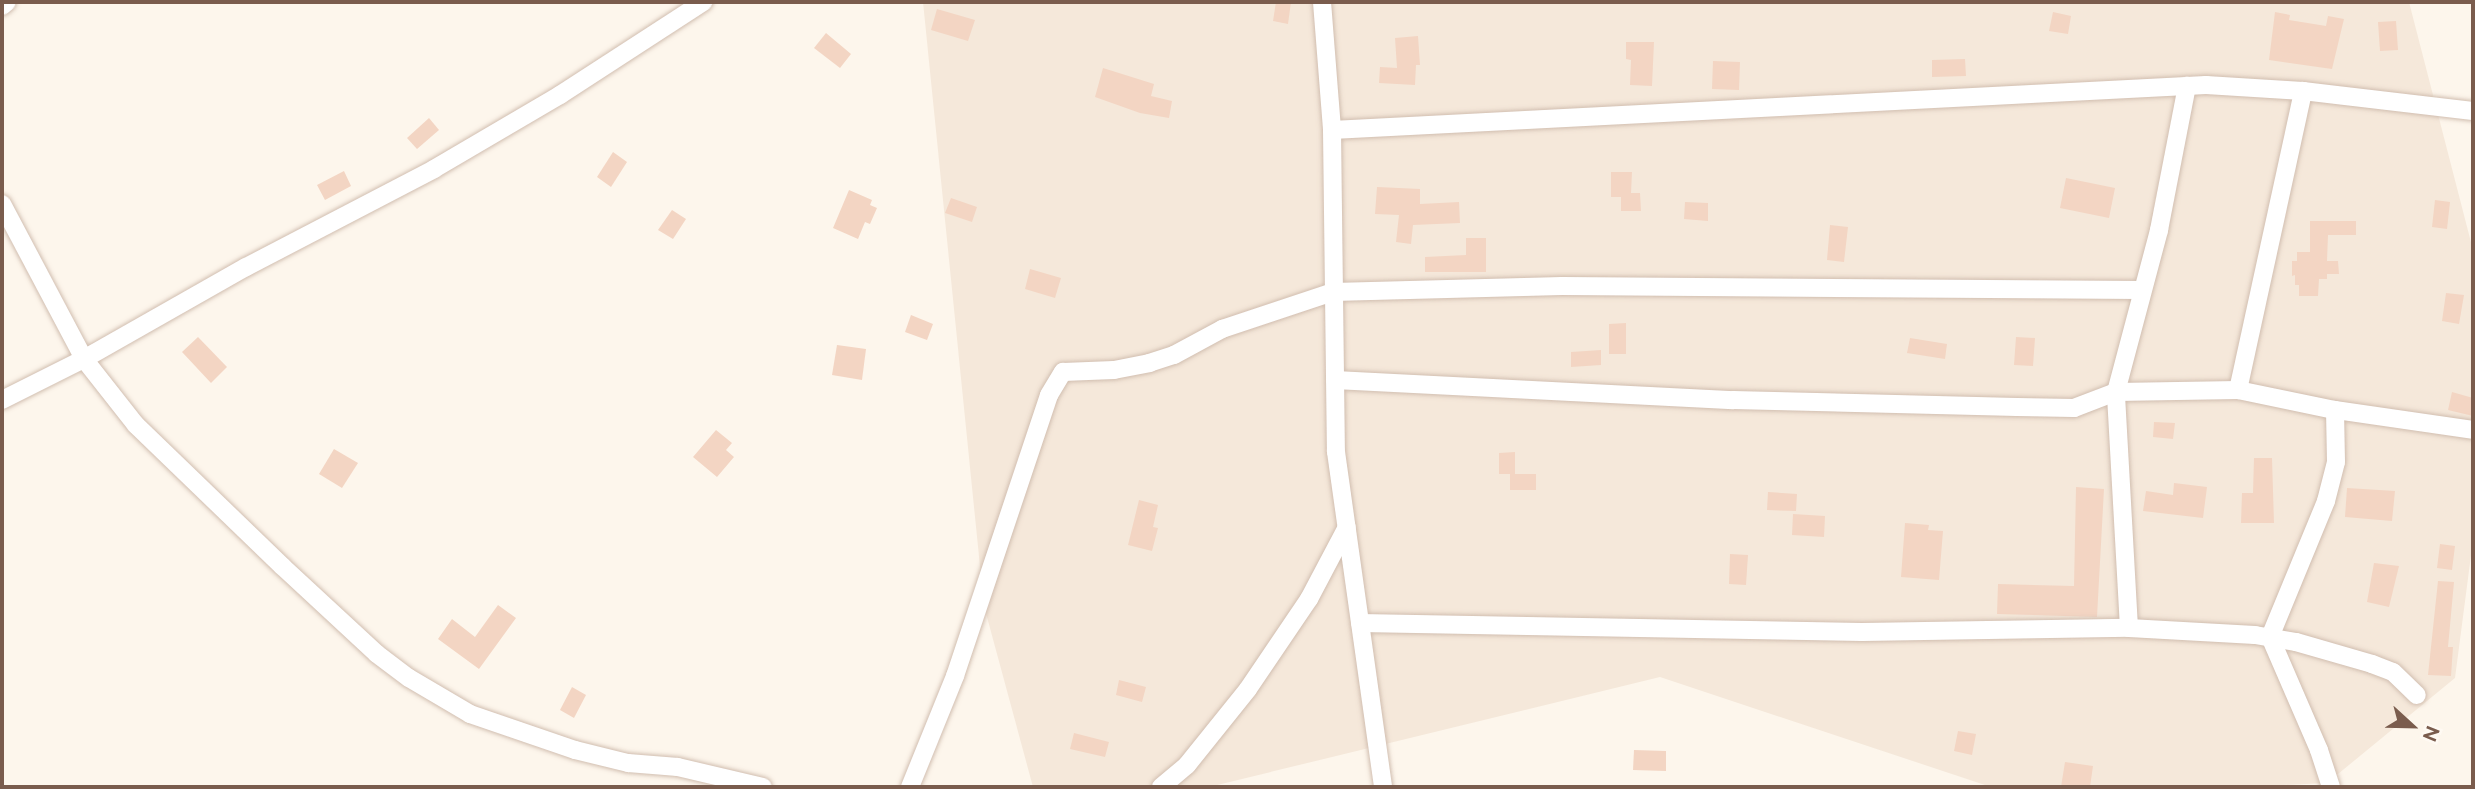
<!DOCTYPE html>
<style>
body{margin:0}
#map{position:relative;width:2475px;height:789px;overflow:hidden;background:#fdf6ec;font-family:Raleway,sans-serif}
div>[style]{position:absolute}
.residential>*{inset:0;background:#f5e8da}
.building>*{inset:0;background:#f3d5c3}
.roads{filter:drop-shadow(0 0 2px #d1beb0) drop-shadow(0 0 2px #d1beb0)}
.street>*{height:18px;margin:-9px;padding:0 9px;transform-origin:9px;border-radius:9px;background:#fff}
span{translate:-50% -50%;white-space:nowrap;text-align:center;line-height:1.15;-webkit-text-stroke:5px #fffaf3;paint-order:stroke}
.frame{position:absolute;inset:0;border:4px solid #7a5c4d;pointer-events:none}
.north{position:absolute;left:2377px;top:691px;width:70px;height:70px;-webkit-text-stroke:5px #fffaf3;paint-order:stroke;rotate:112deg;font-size:19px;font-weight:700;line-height:28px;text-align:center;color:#7a5c4d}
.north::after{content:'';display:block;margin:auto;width:24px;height:32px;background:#7a5c4d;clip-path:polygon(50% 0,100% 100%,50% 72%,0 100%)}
</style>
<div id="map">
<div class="residential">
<div style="clip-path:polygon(923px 2px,2409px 2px,2473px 250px,2473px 540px,2455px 678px,2327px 783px,2241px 787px,1991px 787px,1660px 677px,1209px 787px,1033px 787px,984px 606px)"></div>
</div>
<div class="building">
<div style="clip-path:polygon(1276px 2px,1291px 2px,1288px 24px,1273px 21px)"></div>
<div style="clip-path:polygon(937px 9px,975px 20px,968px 41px,931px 30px)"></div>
<div style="clip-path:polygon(2053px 12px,2071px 16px,2068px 34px,2049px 31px)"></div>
<div style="clip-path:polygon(2275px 12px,2290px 15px,2289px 20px,2326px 26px,2328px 16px,2344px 19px,2332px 69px,2269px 60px)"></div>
<div style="clip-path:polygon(2396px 21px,2398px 50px,2380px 51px,2378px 22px)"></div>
<div style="clip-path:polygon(826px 33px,851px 54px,840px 68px,814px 48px)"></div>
<div style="clip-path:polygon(1418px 36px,1420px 65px,1416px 65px,1415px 85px,1379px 83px,1380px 67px,1397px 68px,1395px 38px)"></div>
<div style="clip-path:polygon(1626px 42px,1654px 42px,1652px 86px,1630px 85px,1631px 60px,1626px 59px)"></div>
<div style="clip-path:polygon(1965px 59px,1966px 76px,1932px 77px,1932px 60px)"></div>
<div style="clip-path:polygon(1713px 61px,1740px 62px,1739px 90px,1712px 89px)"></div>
<div style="clip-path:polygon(1103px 68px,1154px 84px,1151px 96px,1172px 101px,1169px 118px,1140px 113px,1095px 97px)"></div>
<div style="clip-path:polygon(429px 118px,439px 130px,417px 149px,407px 138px)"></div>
<div style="clip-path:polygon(613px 152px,627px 162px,611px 187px,597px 177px)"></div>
<div style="clip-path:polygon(344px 171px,351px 186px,325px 200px,317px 185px)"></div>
<div style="clip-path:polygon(1611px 172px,1632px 172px,1631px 193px,1640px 193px,1641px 211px,1621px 211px,1621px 197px,1611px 197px)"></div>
<div style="clip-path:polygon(2066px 178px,2115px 188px,2109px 218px,2060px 208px)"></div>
<div style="clip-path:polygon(1377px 187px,1420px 189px,1420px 204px,1459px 202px,1460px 223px,1413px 225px,1411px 244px,1396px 242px,1399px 215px,1375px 214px)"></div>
<div style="clip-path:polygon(849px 190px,872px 200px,870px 205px,877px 208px,870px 224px,865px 222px,858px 239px,833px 228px)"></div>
<div style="clip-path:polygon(951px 198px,977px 207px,972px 222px,945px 213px)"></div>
<div style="clip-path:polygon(2435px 200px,2450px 202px,2447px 229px,2432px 227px)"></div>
<div style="clip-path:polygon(1685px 202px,1708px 203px,1708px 221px,1684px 219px)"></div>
<div style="clip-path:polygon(672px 210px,686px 219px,673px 239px,658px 230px)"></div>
<div style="clip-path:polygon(2310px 221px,2356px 221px,2356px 235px,2328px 235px,2327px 261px,2338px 261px,2339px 274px,2327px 274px,2327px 279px,2319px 279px,2318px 296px,2299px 296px,2299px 285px,2295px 285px,2295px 275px,2292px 276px,2292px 261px,2297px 261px,2297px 252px,2310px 252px)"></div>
<div style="clip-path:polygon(1830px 225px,1848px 227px,1844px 262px,1827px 260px)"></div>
<div style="clip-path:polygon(1466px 238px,1486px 238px,1486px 272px,1425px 272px,1425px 257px,1466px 255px)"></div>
<div style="clip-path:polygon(1030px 269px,1061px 278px,1055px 298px,1025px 289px)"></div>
<div style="clip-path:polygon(2446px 293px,2464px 295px,2459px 324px,2442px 321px)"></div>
<div style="clip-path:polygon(911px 315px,933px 324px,927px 340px,905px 332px)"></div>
<div style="clip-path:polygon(1626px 323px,1626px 354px,1609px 354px,1609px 324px)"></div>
<div style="clip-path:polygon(198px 337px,227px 367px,211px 383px,182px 352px)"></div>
<div style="clip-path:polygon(2016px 337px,2035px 338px,2033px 366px,2014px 365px)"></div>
<div style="clip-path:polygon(1910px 338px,1947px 344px,1945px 359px,1907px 353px)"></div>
<div style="clip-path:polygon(837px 345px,866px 349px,862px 380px,832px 375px)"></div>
<div style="clip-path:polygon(1601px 350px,1601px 365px,1571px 367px,1571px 352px)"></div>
<div style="clip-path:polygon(2452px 392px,2473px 398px,2473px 416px,2448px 410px)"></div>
<div style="clip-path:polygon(2154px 422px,2175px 423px,2173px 439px,2153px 437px)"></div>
<div style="clip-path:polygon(716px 430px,732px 443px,726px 450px,734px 457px,717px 477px,693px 457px)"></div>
<div style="clip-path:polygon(334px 449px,358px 463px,342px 488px,319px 474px)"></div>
<div style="clip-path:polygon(1515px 452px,1515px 474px,1536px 474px,1536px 490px,1510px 490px,1510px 474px,1499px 474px,1499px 453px)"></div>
<div style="clip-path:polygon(2254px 458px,2272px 458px,2274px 523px,2241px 523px,2242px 493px,2253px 493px)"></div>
<div style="clip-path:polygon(2174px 483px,2207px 487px,2203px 518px,2143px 511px,2146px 491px,2173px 495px)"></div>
<div style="clip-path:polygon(2076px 487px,2104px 489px,2097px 617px,1997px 614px,1998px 584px,2074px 586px)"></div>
<div style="clip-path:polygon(2347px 488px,2395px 491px,2392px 521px,2345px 517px)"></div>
<div style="clip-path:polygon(1768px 492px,1797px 494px,1796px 511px,1767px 510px)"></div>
<div style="clip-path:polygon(1139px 500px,1158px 505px,1153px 527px,1158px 528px,1152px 551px,1128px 545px)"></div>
<div style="clip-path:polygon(1793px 514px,1825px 516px,1824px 537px,1792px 535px)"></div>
<div style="clip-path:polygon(1905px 523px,1929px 525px,1928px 530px,1943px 531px,1939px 580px,1901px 577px)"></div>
<div style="clip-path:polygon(2440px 544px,2455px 546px,2452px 570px,2437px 568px)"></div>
<div style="clip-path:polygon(1730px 554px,1748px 555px,1746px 585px,1729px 584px)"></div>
<div style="clip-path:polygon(2374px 563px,2399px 566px,2389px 607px,2367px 602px)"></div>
<div style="clip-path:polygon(2438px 581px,2454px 582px,2448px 647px,2453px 647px,2451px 676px,2428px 675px)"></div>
<div style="clip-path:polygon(498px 605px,516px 618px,479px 669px,438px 639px,452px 619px,475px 637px)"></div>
<div style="clip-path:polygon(1119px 680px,1146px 687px,1142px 702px,1116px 695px)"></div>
<div style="clip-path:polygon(572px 687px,586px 695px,574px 718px,560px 710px)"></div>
<div style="clip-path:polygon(1958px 731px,1976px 734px,1972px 755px,1954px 751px)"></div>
<div style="clip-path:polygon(1074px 733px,1109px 742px,1105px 757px,1070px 749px)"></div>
<div style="clip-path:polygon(1634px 750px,1666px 751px,1666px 771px,1633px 770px)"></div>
<div style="clip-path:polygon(2065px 762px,2093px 766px,2090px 787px,2061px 787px)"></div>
</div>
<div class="roads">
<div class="street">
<div style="left:1322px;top:2px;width:128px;rotate:85.5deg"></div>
<div style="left:1332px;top:130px;width:322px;rotate:89.3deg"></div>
<div style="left:1336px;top:452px;width:338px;rotate:82deg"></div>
<div style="left:2px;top:6px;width:6px;rotate:-39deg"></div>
<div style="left:1332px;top:130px;width:875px;rotate:-2.95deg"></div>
<div style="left:2206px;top:85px;width:97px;rotate:3.5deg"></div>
<div style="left:2303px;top:91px;width:171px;rotate:6.7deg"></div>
<div style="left:2px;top:204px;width:175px;rotate:62.1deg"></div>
<div style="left:84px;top:359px;width:84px;rotate:51.8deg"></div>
<div style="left:136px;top:425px;width:203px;rotate:44deg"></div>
<div style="left:282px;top:566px;width:129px;rotate:42.8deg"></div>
<div style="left:377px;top:654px;width:40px;rotate:37deg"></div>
<div style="left:409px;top:678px;width:71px;rotate:30.5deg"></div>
<div style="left:470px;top:714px;width:111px;rotate:18.9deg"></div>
<div style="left:575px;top:750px;width:55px;rotate:13.8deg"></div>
<div style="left:628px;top:763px;width:50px;rotate:4.6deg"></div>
<div style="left:678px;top:767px;width:87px;rotate:13.2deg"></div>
<div style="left:1335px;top:380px;width:399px;rotate:2.9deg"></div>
<div style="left:1733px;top:400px;width:284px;rotate:1.4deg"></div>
<div style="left:2017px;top:407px;width:57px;rotate:1deg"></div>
<div style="left:2074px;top:408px;width:45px;rotate:-20.9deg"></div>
<div style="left:2116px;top:392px;width:122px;rotate:-0.9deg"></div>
<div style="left:2238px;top:390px;width:99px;rotate:11.7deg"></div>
<div style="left:2335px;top:410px;width:139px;rotate:8.2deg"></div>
<div style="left:2238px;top:390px;width:306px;rotate:-77.7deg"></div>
<div style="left:2px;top:400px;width:92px;rotate:-26.6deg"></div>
<div style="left:84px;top:359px;width:186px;rotate:-29.6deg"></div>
<div style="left:246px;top:267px;width:212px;rotate:-27.5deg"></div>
<div style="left:434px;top:169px;width:146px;rotate:-30.4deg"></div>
<div style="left:560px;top:95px;width:171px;rotate:-33deg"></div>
<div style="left:1360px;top:623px;width:502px;rotate:1.03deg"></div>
<div style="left:1862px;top:632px;width:267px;rotate:-0.9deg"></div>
<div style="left:2129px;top:628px;width:126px;rotate:3.2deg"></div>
<div style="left:2255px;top:635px;width:42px;rotate:9.7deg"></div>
<div style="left:2296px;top:642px;width:79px;rotate:16.1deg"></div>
<div style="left:2372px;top:664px;width:22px;rotate:21deg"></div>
<div style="left:2393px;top:672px;width:33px;rotate:44deg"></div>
<div style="left:2129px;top:628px;width:236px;rotate:-93.2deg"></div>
<div style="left:2116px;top:392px;width:168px;rotate:-75.1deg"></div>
<div style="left:2159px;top:230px;width:147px;rotate:-79deg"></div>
<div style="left:910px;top:787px;width:120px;rotate:-67.9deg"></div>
<div style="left:955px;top:676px;width:296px;rotate:-71.5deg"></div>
<div style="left:1049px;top:395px;width:27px;rotate:-59deg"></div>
<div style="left:1063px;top:372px;width:51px;rotate:-2.2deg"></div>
<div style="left:1114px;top:370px;width:36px;rotate:-11deg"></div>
<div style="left:1149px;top:363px;width:26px;rotate:-18deg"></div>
<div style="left:1174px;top:355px;width:55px;rotate:-28.4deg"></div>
<div style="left:1222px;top:329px;width:117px;rotate:-18.4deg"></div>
<div style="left:1333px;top:292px;width:229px;rotate:-1.5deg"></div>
<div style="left:1562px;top:286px;width:580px;rotate:0.4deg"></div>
<div style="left:1161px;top:787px;width:34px;rotate:-40deg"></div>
<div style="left:1187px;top:765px;width:97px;rotate:-51.2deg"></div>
<div style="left:1248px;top:689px;width:109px;rotate:-55.9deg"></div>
<div style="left:1309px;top:599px;width:81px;rotate:-62.2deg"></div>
<div style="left:2331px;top:787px;width:39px;rotate:-108deg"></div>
<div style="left:2319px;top:750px;width:123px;rotate:-113.4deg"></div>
<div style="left:2270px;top:637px;width:147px;rotate:-67.6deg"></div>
<div style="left:2326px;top:501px;width:40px;rotate:-75.6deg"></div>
<div style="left:2336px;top:462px;width:52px;rotate:-91.1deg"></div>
</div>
</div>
<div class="frame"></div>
<div class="north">N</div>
</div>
